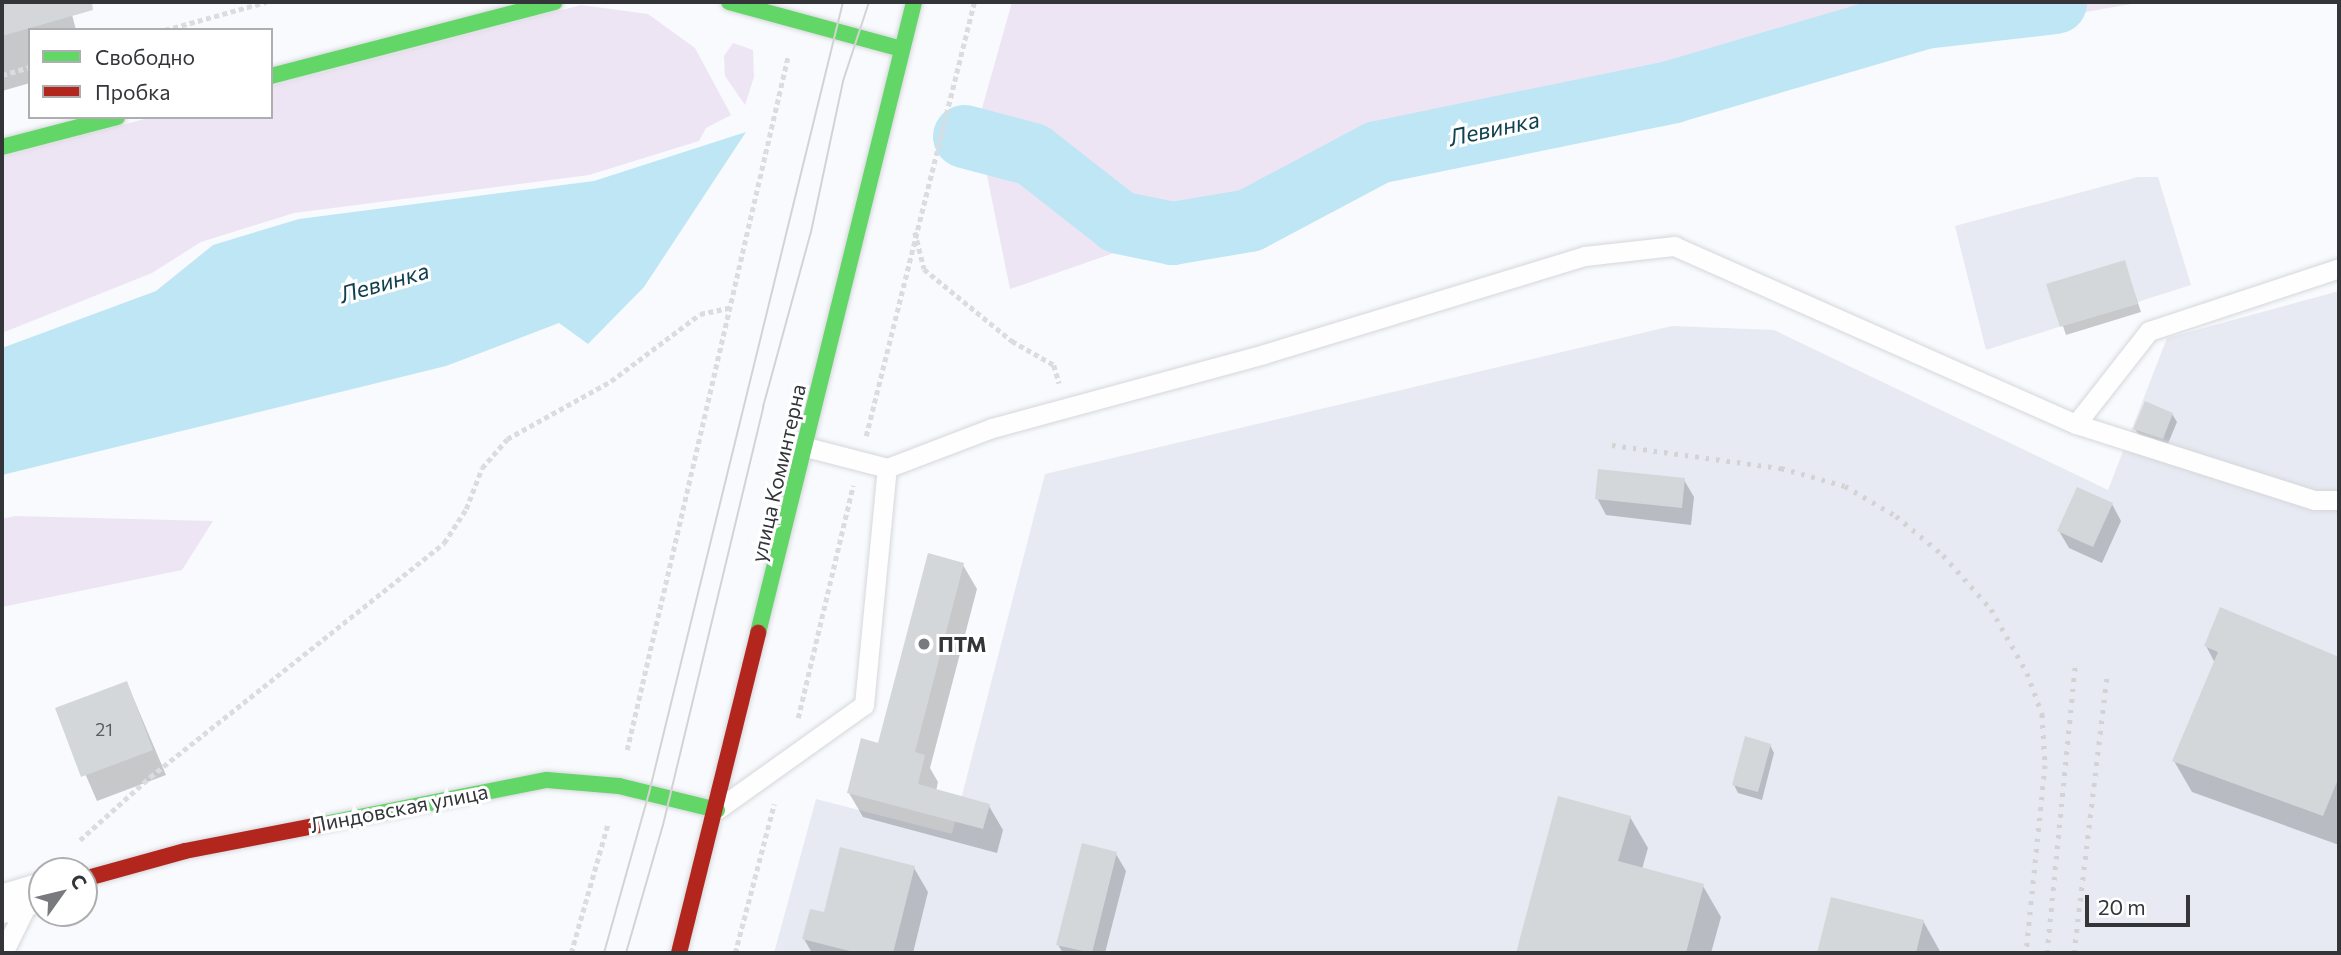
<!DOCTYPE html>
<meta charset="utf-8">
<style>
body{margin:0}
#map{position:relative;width:2341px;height:955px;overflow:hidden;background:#f8fafd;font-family:Commissioner,sans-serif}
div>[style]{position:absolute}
.built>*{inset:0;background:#e7eaf2}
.green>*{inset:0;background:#eee5f4}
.water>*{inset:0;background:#bee6f5}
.shadow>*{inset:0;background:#0003}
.river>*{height:63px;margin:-31.5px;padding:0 31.5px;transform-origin:31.5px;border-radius:31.5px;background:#bee6f5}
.building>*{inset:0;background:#d4d7da}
.path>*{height:4.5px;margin-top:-2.25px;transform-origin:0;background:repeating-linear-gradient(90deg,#dcdcde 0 5px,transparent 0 8.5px)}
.roads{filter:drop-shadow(0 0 2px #d5d7db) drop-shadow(0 0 2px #d5d7db)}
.lane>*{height:19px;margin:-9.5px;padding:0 9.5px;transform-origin:9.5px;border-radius:9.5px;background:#fefeff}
.street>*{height:38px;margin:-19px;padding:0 19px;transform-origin:19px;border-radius:19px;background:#fefeff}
.fast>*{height:16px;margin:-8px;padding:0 8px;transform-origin:8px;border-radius:8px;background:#63d668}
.jam>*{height:16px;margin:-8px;padding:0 8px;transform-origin:8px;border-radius:8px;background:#b3261e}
.tram>*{height:2px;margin:-1px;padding:0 1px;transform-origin:1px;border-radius:1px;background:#d3d3d3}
.rail>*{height:5px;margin-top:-2.5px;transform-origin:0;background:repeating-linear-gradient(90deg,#d3d3d3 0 3.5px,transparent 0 10.5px)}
.dots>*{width:19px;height:19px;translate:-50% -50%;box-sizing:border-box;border:4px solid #fff;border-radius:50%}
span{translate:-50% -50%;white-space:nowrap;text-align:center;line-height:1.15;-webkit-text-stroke:6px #fff;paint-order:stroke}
.number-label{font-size:18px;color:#5b5e61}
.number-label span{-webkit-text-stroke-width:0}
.street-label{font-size:21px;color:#333539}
.poi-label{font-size:21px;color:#333539;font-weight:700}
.left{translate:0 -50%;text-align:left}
.water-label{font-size:23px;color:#10414f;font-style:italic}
.frame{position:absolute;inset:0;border:4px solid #333539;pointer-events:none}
.legend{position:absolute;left:28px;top:28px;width:245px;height:91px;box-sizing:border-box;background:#fff;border:2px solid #adaeb0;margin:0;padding:9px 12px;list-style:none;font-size:21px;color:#333539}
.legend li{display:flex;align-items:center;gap:14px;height:35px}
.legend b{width:35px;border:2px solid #adaeb0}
.north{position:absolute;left:28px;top:857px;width:70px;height:70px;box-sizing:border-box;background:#fff;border:2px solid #adaeb0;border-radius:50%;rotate:56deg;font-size:19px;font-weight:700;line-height:28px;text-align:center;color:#333539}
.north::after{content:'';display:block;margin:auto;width:24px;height:32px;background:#787a7e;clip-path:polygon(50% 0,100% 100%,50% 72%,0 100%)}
.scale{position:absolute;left:2085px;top:895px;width:105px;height:32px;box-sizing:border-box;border:4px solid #333539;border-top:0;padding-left:9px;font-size:21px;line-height:24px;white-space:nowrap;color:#333539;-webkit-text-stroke:5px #fff;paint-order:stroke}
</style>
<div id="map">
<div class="built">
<div style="clip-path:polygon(2138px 177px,2158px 177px,2191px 285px,1986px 350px,1955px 226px)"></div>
<div style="clip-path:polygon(2339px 291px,2339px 953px,774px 953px,816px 799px,952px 834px,1045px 474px,1672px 326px,1774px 330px,2108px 490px,2167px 338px)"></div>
</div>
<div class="green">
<div style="clip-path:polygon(1012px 2px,2143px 2px,1749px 70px,1172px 233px,1010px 289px,977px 126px)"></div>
<div style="clip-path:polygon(581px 5px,648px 14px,695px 48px,731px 115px,706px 128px,699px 141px,589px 175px,294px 213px,201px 242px,152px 273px,2px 333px,2px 157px,152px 117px,271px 117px,271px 86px)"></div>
<div style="clip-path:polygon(733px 43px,753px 50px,754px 77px,745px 105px,725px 76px,724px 56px)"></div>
<div style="clip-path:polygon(15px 516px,213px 521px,182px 570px,2px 607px,2px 519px)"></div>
</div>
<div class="water">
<div style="clip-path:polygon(746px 132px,644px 287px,588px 344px,559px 323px,446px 366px,2px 475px,2px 348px,156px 291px,213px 245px,299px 219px,594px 181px)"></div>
</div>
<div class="shadow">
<div style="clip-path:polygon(2px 2px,91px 2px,70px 7px,76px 30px,30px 30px,30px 83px,2px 91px)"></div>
<div style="clip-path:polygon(2124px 262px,2141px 312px,2066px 335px,2049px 285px)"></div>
<div style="clip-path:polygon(2172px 414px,2177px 422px,2167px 446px,2140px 437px,2135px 429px)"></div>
<div style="clip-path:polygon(1684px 480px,1694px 497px,1691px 525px,1606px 515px,1597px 498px)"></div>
<div style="clip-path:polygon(2112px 504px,2121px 521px,2102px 563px,2069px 548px,2059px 531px)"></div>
<div style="clip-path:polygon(963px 565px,977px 589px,930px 768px,938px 782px,936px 791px,989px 806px,1003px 830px,997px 853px,863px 817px,849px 793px,880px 745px)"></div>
<div style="clip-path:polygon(2221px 610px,2339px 659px,2339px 845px,2192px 792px,2174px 761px,2215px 663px,2206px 646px)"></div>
<div style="clip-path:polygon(127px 683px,166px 775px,97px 801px,57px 709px)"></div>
<div style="clip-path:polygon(1770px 745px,1774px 753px,1762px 800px,1738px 793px,1734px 785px)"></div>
<div style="clip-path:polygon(1559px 798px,1630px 817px,1648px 848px,1642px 869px,1703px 886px,1721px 917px,1711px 953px,1518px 953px)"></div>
<div style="clip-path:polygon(1116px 854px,1126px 871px,1105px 953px,1063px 953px,1058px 945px)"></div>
<div style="clip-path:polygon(914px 868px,928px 892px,913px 953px,812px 953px,804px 939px)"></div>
<div style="clip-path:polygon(1832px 899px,1923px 921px,1941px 953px,1819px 953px)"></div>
</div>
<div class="river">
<div style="left:964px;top:136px;width:70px;rotate:14.8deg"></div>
<div style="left:1032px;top:154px;width:110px;rotate:38deg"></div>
<div style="left:1119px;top:222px;width:54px;rotate:11.7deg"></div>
<div style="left:1172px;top:233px;width:78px;rotate:-9.6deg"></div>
<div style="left:1249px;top:220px;width:145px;rotate:-28deg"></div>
<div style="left:1377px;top:152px;width:302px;rotate:-11.6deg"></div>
<div style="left:1673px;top:91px;width:262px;rotate:-16.4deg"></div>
<div style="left:1924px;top:17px;width:132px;rotate:-6.5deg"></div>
</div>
<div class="building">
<div style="clip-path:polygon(2px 2px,92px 2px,93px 10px,2px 36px)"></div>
<div style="clip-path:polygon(2125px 260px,2138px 304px,2060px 327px,2046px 284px)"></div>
<div style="clip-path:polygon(2145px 401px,2173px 413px,2163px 439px,2133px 429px)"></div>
<div style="clip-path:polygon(1598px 469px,1685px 478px,1682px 508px,1595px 499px)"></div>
<div style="clip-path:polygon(2077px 487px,2113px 503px,2093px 547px,2057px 531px)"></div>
<div style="clip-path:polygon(928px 553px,964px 563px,915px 752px,925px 755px,918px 784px,990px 804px,983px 829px,847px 793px,861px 738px,878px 743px)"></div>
<div style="clip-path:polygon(2220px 607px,2339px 657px,2339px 777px,2323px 816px,2172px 761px,2218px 652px,2204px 646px)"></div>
<div style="clip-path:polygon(127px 681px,153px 750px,81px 777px,55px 708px)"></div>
<div style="clip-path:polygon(1745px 736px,1771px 744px,1758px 792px,1732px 785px)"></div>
<div style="clip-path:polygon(1558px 796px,1631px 816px,1618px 861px,1704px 884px,1686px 953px,1516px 953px)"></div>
<div style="clip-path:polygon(1082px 843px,1117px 852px,1092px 953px,1056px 945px)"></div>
<div style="clip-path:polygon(840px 847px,915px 866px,893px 953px,858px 953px,802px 939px,810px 909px,824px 912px)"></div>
<div style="clip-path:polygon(1831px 897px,1924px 920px,1916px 953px,1817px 953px)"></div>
</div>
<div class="path">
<div style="left:165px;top:30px;width:105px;rotate:-15.5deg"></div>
<div style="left:2px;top:75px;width:29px;rotate:-16deg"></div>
<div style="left:915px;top:232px;width:38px;rotate:76deg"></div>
<div style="left:924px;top:269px;width:114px;rotate:39.3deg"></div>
<div style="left:1012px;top:341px;width:48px;rotate:29.7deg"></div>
<div style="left:1054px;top:365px;width:19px;rotate:74deg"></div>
<div style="left:866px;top:436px;width:447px;rotate:-76deg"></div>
<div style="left:798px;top:718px;width:239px;rotate:-76.7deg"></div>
<div style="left:627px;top:750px;width:712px;rotate:-76.94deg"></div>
<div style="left:80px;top:840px;width:94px;rotate:-42deg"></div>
<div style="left:150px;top:777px;width:376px;rotate:-38.5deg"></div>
<div style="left:444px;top:543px;width:40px;rotate:-57.1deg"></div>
<div style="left:466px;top:509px;width:44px;rotate:-68.7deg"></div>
<div style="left:482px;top:468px;width:38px;rotate:-49deg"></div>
<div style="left:507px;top:439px;width:119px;rotate:-29.1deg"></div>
<div style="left:611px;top:381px;width:111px;rotate:-37deg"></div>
<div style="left:700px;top:314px;width:30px;rotate:-12deg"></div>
<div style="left:571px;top:953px;width:135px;rotate:-74.1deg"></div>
<div style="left:735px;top:953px;width:154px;rotate:-75.3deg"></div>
</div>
<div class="roads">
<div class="lane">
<div style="left:2076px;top:424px;width:118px;rotate:-51.9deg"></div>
<div style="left:2149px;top:331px;width:200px;rotate:-18.3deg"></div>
<div style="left:806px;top:447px;width:84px;rotate:14.5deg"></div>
<div style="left:887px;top:468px;width:112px;rotate:-20.9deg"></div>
<div style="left:992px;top:428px;width:282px;rotate:-15.2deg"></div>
<div style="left:1264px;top:354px;width:336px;rotate:-17deg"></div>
<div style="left:1585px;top:256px;width:90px;rotate:-6.4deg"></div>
<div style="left:1674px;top:246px;width:440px;rotate:23.9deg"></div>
<div style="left:2076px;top:424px;width:250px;rotate:17.7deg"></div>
<div style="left:2314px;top:500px;width:25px"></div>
<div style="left:718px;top:809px;width:179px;rotate:-35.5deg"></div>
<div style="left:864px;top:705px;width:238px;rotate:-84.5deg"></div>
<div style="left:3px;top:953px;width:64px;rotate:-63.8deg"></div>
</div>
<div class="street">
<div style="left:2px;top:904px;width:42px;rotate:-16.7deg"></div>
</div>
<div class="fast">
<div style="left:729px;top:2px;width:179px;rotate:15.2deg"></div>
<div style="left:271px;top:76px;width:293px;rotate:-14.6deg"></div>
<div style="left:2px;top:147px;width:119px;rotate:-14.6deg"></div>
<div style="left:758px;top:633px;width:650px;rotate:-76.11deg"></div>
<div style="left:319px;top:825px;width:232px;rotate:-11.2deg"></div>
<div style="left:547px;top:780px;width:72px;rotate:4.8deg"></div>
<div style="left:619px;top:786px;width:101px;rotate:13.8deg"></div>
</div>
<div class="jam">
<div style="left:84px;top:879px;width:105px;rotate:-15.5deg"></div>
<div style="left:185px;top:851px;width:136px;rotate:-11deg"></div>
<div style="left:679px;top:953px;width:330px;rotate:-76.1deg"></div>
</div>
</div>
<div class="tram">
<div style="left:604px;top:953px;width:166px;rotate:-74.3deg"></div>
<div style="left:649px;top:793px;width:814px;rotate:-76.22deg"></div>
<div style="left:626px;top:953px;width:133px;rotate:-73.9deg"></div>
<div style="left:663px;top:825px;width:430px;rotate:-76.5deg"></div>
<div style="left:763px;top:407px;width:181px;rotate:-74.7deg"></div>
<div style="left:811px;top:232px;width:154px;rotate:-78deg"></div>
<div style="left:843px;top:81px;width:83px;rotate:-71.8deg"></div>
</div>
<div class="rail">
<div style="left:1612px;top:445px;width:171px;rotate:7.8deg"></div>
<div style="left:1781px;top:468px;width:66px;rotate:15.7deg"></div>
<div style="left:1845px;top:486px;width:59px;rotate:30.5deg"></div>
<div style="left:1896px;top:516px;width:61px;rotate:39.7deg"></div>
<div style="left:1943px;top:555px;width:72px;rotate:48.4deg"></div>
<div style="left:1991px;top:609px;width:73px;rotate:60.6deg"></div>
<div style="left:2027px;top:673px;width:44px;rotate:69.9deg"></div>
<div style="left:2042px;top:714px;width:51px;rotate:86.6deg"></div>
<div style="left:2045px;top:765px;width:189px;rotate:95.8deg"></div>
<div style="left:2047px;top:953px;width:287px;rotate:-84.4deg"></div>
<div style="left:2074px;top:953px;width:280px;rotate:-83.2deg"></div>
</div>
<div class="dots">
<div style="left:924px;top:644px;background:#787a7e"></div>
</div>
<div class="number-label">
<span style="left:104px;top:729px">21</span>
</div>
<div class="street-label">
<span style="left:778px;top:473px;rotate:-77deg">улица Коминтерна</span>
<span style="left:399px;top:808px;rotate:-11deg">Линдовская улица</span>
</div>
<div class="poi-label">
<span class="left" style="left:938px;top:644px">ПТМ</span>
</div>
<div class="water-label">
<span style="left:1494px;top:128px;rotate:-12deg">Левинка</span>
<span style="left:384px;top:282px;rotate:-16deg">Левинка</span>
</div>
<div class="frame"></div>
<ul class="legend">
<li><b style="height:9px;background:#63d668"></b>Свободно</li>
<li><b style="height:9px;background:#b3261e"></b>Пробка</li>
</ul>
<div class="north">С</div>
<div class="scale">20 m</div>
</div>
